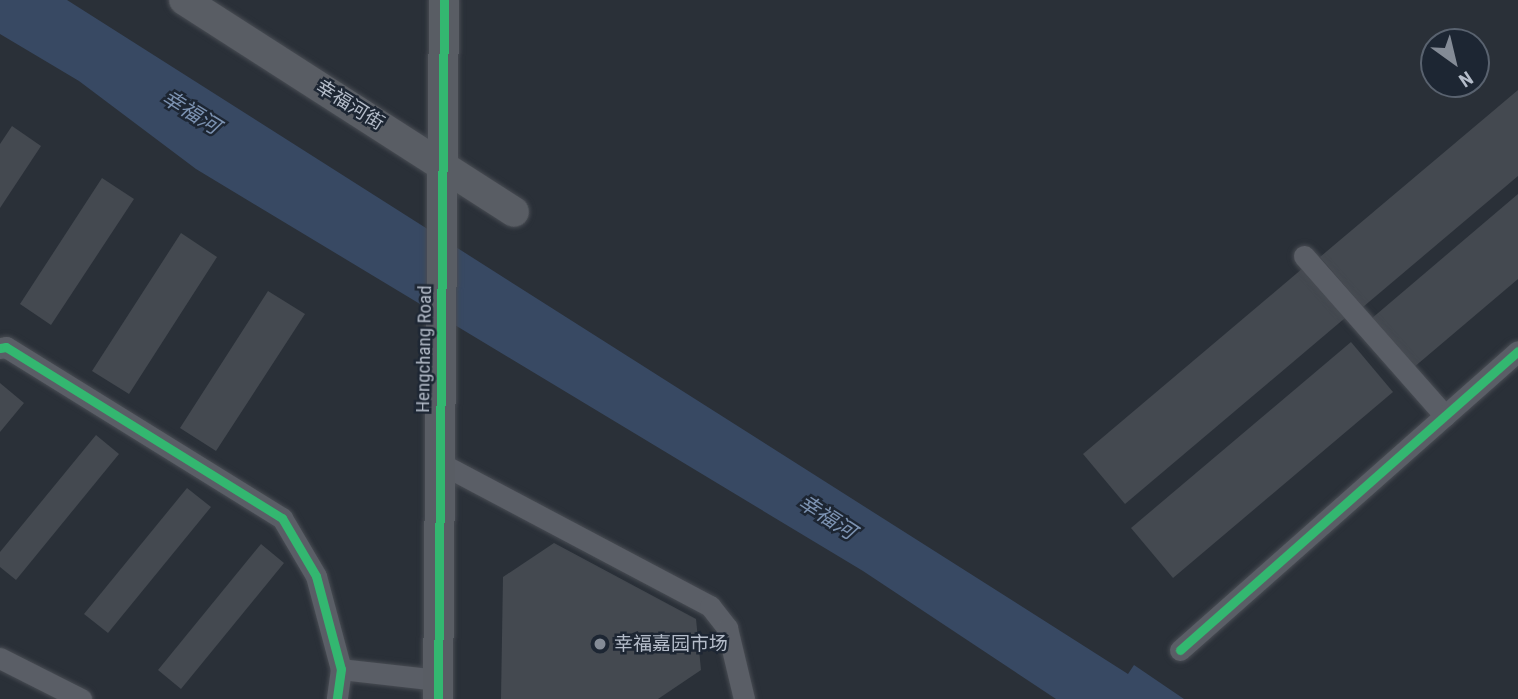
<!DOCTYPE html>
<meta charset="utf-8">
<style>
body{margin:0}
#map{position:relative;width:1518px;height:699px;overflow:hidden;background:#2a3038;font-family:"Roboto Condensed","Noto Sans SC",sans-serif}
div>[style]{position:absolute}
.water>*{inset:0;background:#384963}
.building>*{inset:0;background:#444950}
.roads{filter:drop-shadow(0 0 2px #484c53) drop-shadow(0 0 2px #484c53)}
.street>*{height:21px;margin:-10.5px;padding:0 10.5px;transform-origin:10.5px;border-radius:10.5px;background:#5a5e66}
.secondary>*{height:30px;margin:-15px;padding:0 15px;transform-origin:15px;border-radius:15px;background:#595d64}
.cycleway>*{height:9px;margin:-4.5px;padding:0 4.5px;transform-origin:4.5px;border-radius:4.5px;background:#33b770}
.dots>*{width:19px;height:19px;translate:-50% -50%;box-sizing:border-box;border:4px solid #1d2633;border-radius:50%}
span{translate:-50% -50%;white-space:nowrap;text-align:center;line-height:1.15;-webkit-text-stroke:5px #1d2633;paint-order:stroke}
.street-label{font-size:19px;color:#b4bcc9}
.poi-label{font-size:19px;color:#b4bcc9}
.left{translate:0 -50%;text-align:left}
.water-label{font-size:21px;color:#7c92b1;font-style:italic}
.north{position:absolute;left:1420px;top:28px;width:70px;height:70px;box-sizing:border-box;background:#1d2633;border:2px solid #59626f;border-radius:50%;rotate:146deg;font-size:19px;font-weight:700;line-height:28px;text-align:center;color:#b4bcc9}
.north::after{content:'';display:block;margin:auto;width:24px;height:32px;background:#848b96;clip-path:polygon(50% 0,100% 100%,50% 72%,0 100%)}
</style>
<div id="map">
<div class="water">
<div style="clip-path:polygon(0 0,67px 0,1128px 674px,1134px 665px,1184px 699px,1056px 699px,863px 571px,196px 169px,79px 81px,0 34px)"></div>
</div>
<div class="building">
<div style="clip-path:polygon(1518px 90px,1518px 176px,1363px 307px,1320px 257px)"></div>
<div style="clip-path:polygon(12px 126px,41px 146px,0 208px,0 144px)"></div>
<div style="clip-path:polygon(102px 178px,134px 199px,51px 325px,20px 304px)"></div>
<div style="clip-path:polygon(1518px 194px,1518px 279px,1413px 368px,1371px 319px)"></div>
<div style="clip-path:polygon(181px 233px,217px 257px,129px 394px,92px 371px)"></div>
<div style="clip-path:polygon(1303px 268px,1345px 318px,1125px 504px,1083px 454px)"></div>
<div style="clip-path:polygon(268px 291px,305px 314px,216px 451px,180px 428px)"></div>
<div style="clip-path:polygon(1351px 342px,1393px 392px,1173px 578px,1131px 528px)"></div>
<div style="clip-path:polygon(0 383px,24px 403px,0 432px)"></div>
<div style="clip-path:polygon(96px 435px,119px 454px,16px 580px,0 567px,0 552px)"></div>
<div style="clip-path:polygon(187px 488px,211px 507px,108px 633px,84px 614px)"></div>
<div style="clip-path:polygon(554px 543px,696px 619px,701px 670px,658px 699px,501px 699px,503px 577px)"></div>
<div style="clip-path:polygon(261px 544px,284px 563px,181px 689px,158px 670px)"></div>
</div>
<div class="roads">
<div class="street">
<div style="left:1304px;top:256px;width:213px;rotate:48.6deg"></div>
<div style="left:0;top:348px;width:6px;rotate:-9deg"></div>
<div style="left:6px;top:347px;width:325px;rotate:31.8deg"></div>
<div style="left:282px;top:518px;width:67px;rotate:59.6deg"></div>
<div style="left:316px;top:576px;width:96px;rotate:75deg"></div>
<div style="left:341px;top:669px;width:30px;rotate:98deg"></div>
<div style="left:440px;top:463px;width:306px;rotate:27.9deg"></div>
<div style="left:710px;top:606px;width:28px;rotate:52deg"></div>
<div style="left:727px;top:628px;width:73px;rotate:76.5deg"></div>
<div style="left:1180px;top:650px;width:451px;rotate:-41.5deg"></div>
<div style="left:0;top:658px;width:91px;rotate:26.8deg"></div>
<div style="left:341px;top:669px;width:98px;rotate:6.5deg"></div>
</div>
<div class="secondary">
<div style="left:184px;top:0;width:392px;rotate:32.7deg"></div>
<div style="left:438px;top:699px;width:699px;rotate:-89.51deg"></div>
</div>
</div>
<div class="cycleway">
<div style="left:0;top:348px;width:6px;rotate:-9deg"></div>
<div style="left:6px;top:347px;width:325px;rotate:31.8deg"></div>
<div style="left:282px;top:518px;width:67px;rotate:59.6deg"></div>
<div style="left:316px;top:576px;width:96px;rotate:75deg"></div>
<div style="left:341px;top:669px;width:30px;rotate:98deg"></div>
<div style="left:1180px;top:650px;width:451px;rotate:-41.5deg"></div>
<div style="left:438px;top:699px;width:699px;rotate:-89.51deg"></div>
</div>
<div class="dots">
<div style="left:600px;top:644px;background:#848b96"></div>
</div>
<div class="street-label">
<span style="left:350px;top:105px;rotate:32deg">幸福河街</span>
<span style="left:424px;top:349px;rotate:-89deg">Hengchang Road</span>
</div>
<div class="poi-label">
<span class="left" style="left:614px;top:644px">幸福嘉园市场</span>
</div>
<div class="water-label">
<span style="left:191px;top:112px;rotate:32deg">幸福河</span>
<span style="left:827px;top:517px;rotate:33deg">幸福河</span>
</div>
<div class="north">N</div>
</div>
